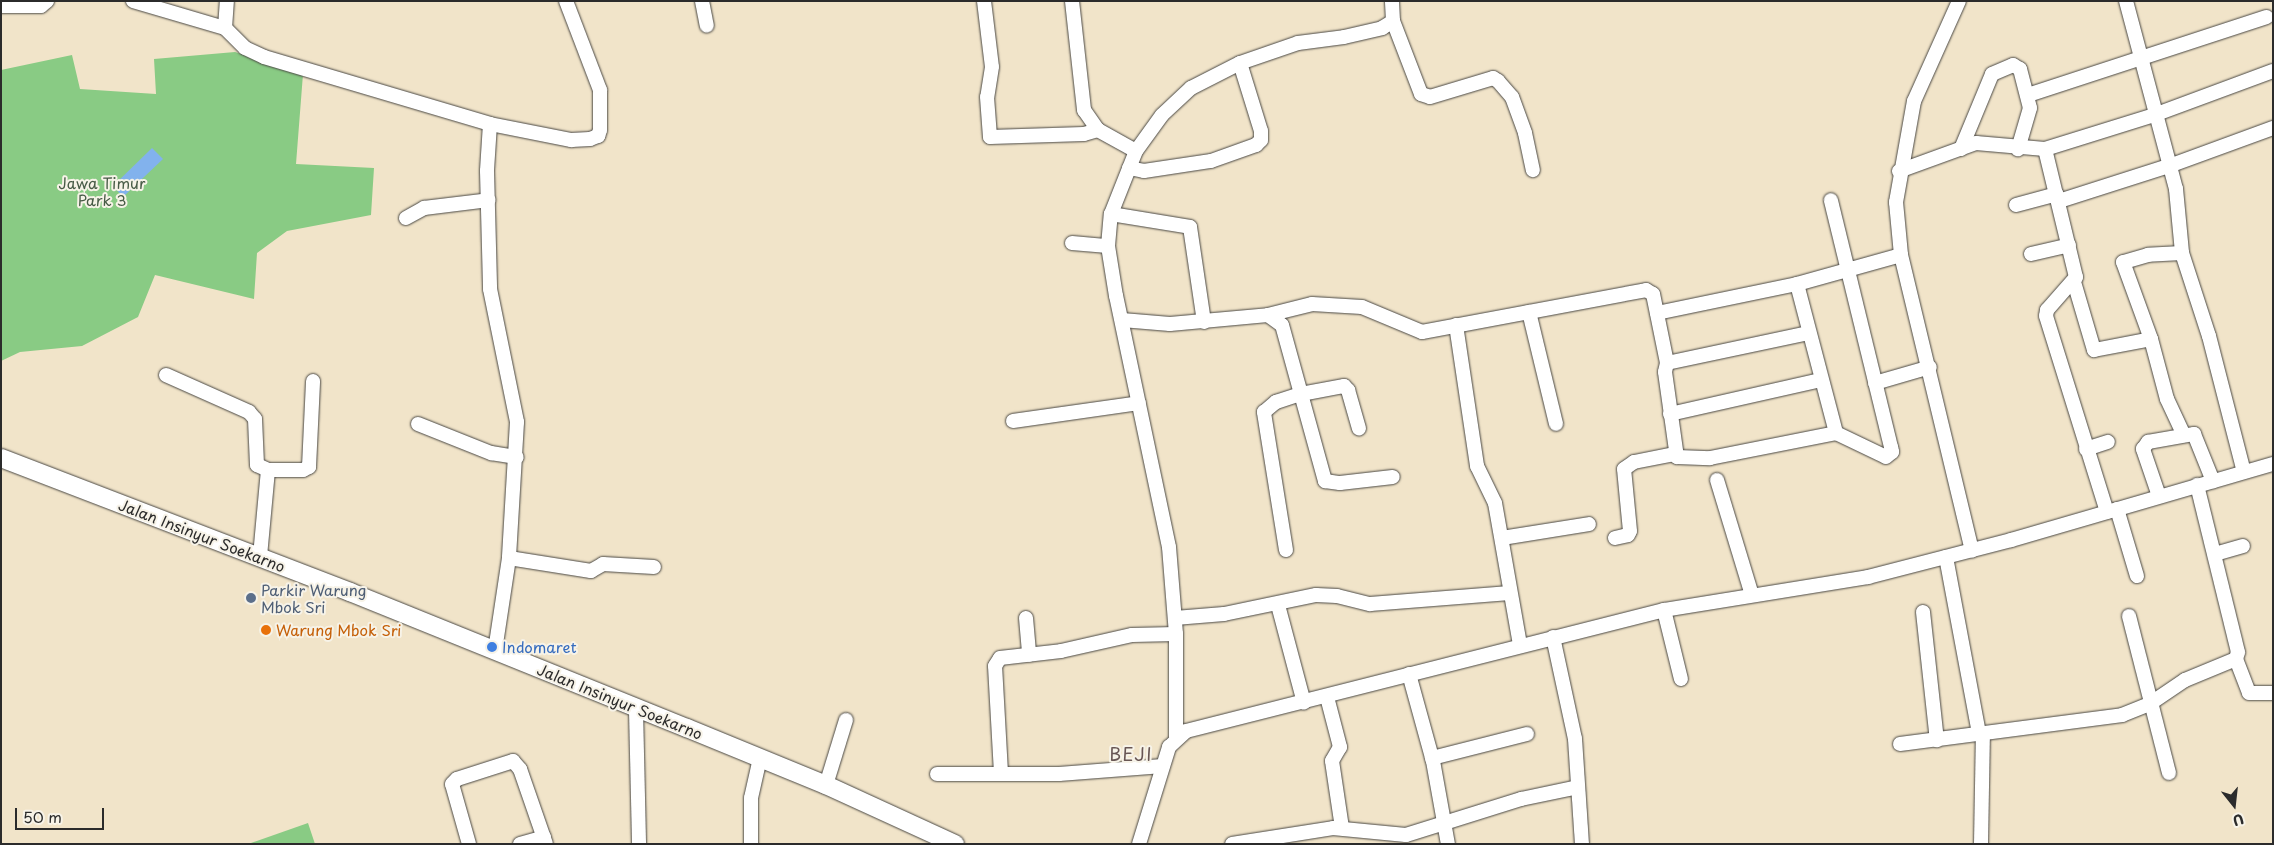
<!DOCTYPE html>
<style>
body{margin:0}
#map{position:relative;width:2274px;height:845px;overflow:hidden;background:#f1e4c9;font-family:"Playpen Sans",sans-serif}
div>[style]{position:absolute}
.green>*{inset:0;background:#89cb84}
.water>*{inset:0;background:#82b2ed}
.roads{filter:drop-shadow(0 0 1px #494743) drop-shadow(0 0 1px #494743)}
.minor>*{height:14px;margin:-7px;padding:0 7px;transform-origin:7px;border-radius:7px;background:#fff}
.major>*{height:18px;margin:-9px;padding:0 9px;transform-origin:9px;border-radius:9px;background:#fff}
.dots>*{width:14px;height:14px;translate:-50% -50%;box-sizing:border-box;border:2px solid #f7f3e8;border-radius:50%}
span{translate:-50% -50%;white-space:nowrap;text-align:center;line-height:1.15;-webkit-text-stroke:4px #f7f3e8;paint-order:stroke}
.park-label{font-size:15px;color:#475b46}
.street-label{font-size:15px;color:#2b2b2b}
.service-label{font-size:15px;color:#4e5e75}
.left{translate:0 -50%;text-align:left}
.food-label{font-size:15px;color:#c56008}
.shop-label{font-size:15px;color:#366cbe}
.quarter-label{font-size:18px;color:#685654;letter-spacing:1px}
.frame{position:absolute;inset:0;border:2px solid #2b2b2b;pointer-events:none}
.north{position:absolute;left:2209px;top:780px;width:50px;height:50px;-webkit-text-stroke:4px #f7f3e8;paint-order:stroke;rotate:164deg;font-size:14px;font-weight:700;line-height:20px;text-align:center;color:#2b2b2b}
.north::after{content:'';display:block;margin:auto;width:18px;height:22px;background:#2b2b2b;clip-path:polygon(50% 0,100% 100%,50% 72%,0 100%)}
.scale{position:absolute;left:15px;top:808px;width:89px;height:22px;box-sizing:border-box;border:2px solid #2b2b2b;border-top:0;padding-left:6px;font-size:15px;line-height:18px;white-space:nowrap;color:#2b2b2b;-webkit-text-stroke:4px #f7f3e8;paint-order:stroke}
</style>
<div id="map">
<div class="green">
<div style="clip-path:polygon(235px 52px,303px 74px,296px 164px,374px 168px,371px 215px,287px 231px,257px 253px,254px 299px,155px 275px,138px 317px,82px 346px,20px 352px,1px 361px,1px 70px,72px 55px,80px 89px,156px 94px,154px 59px)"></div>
<div style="clip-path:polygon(308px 823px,315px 844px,248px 844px)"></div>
</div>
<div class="water">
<div style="clip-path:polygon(152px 148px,163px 159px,123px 197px,113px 186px)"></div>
</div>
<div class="roads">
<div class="minor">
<div style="left:133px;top:1px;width:96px;rotate:16.4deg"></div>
<div style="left:225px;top:28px;width:28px;rotate:45deg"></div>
<div style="left:245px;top:48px;width:21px;rotate:25deg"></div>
<div style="left:264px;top:57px;width:236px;rotate:16.5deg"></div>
<div style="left:490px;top:124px;width:83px;rotate:11.2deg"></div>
<div style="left:571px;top:140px;width:19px;rotate:-3deg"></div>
<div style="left:590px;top:139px;width:9px;rotate:-21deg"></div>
<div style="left:598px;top:136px;width:6px;rotate:-72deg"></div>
<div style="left:600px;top:130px;width:40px;rotate:-90deg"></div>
<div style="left:600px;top:90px;width:95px;rotate:-110.9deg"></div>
<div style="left:702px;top:1px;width:25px;rotate:79deg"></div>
<div style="left:984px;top:1px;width:66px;rotate:83.1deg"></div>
<div style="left:992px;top:67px;width:30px;rotate:99deg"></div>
<div style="left:987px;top:97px;width:40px;rotate:85.7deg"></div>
<div style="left:990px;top:137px;width:94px;rotate:-1.8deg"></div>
<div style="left:1084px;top:134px;width:15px;rotate:-16deg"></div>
<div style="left:1072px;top:1px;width:110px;rotate:83.7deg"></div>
<div style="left:1084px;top:110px;width:24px;rotate:55deg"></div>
<div style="left:1098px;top:130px;width:43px;rotate:28.9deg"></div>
<div style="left:1959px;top:1px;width:110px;rotate:114.2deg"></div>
<div style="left:1914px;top:101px;width:103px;rotate:100.1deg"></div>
<div style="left:1896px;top:202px;width:53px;rotate:84.6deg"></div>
<div style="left:1901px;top:255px;width:304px;rotate:76.5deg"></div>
<div style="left:2126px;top:1px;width:195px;rotate:75.1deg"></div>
<div style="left:2176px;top:189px;width:64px;rotate:84.6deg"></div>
<div style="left:2182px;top:253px;width:87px;rotate:72deg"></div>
<div style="left:2209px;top:336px;width:140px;rotate:75.6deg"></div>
<div style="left:1px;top:6px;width:40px"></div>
<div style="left:41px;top:6px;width:8px;rotate:-40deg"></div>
<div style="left:1393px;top:21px;width:78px;rotate:69deg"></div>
<div style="left:1421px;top:94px;width:9px;rotate:18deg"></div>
<div style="left:1430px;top:97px;width:66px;rotate:-16.8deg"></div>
<div style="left:1493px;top:78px;width:6px;rotate:31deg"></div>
<div style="left:1498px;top:81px;width:21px;rotate:49deg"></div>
<div style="left:1512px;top:97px;width:38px;rotate:70deg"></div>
<div style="left:1525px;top:133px;width:38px;rotate:78deg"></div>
<div style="left:225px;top:28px;width:27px;rotate:-86deg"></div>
<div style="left:2028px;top:95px;width:251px;rotate:-18.1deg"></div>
<div style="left:490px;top:124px;width:47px;rotate:93.7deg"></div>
<div style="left:487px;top:171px;width:118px;rotate:88.5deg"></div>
<div style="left:490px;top:289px;width:136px;rotate:78.5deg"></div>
<div style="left:517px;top:422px;width:136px;rotate:93.4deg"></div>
<div style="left:509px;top:558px;width:94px;rotate:98.6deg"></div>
<div style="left:1961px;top:149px;width:81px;rotate:-67.5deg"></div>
<div style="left:1992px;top:74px;width:23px;rotate:-23deg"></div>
<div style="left:2013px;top:65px;width:8px;rotate:30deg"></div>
<div style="left:2020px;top:69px;width:40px;rotate:75.6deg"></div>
<div style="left:2030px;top:108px;width:43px;rotate:106.3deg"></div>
<div style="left:2045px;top:149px;width:132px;rotate:76.4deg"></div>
<div style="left:2076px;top:277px;width:44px;rotate:131.3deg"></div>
<div style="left:2047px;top:310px;width:6px;rotate:99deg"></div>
<div style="left:2046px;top:316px;width:205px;rotate:72.7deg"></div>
<div style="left:1129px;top:168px;width:15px;rotate:11deg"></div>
<div style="left:1144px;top:171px;width:68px;rotate:-8.5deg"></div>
<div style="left:1211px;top:161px;width:48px;rotate:-19.6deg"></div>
<div style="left:1256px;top:145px;width:7px;rotate:-45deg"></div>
<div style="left:1261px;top:140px;width:9px;rotate:-90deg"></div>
<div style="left:1261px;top:131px;width:71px;rotate:-107.2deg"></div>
<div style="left:1899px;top:171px;width:82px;rotate:-20deg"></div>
<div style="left:1976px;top:143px;width:69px;rotate:5deg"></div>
<div style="left:2045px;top:149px;width:114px;rotate:-17.3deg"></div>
<div style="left:2154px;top:115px;width:127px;rotate:-20.3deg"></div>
<div style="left:2059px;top:201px;width:115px;rotate:-17.7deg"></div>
<div style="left:2169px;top:166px;width:111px;rotate:-20.1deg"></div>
<div style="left:2016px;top:205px;width:42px;rotate:-15deg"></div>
<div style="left:1111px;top:214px;width:80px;rotate:9.3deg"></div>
<div style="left:1190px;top:227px;width:96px;rotate:81.6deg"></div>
<div style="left:406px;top:218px;width:21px;rotate:-29deg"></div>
<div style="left:424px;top:208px;width:65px;rotate:-7deg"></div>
<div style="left:1072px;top:243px;width:36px;rotate:5deg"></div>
<div style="left:2182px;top:253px;width:34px;rotate:177deg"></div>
<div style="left:2148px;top:255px;width:26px;rotate:164deg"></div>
<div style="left:2123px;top:262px;width:82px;rotate:70deg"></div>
<div style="left:2151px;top:339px;width:62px;rotate:75.1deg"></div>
<div style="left:2167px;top:399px;width:40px;rotate:65deg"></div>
<div style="left:2031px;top:254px;width:39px;rotate:-13deg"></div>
<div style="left:2074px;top:282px;width:71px;rotate:73.6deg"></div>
<div style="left:2094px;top:350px;width:58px;rotate:-10.9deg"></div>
<div style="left:1797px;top:284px;width:154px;rotate:75.3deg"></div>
<div style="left:1529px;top:312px;width:115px;rotate:76.4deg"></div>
<div style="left:1657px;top:313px;width:143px;rotate:-11.7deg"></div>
<div style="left:1797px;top:284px;width:108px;rotate:-15.6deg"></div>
<div style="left:1268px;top:315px;width:45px;rotate:-14deg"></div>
<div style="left:1312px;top:304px;width:50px;rotate:3.4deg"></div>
<div style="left:1362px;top:307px;width:65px;rotate:22.6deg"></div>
<div style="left:1422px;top:332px;width:228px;rotate:-10.6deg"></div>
<div style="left:1646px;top:290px;width:8px;rotate:30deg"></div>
<div style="left:1653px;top:294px;width:70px;rotate:78.5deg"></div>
<div style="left:1667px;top:363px;width:9px;rotate:103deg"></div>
<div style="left:1665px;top:372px;width:86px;rotate:82deg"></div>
<div style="left:1677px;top:457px;width:33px;rotate:2deg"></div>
<div style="left:1710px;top:458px;width:128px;rotate:-11.2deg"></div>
<div style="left:1836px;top:433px;width:55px;rotate:25.6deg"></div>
<div style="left:1886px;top:457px;width:8px;rotate:-40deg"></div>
<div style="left:1892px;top:452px;width:5px;rotate:-101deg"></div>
<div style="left:1891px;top:447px;width:254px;rotate:-103.7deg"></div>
<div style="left:1122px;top:320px;width:48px;rotate:4.8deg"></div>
<div style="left:1170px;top:324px;width:98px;rotate:-5.2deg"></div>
<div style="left:1268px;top:315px;width:17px;rotate:36deg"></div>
<div style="left:1282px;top:325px;width:162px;rotate:74.6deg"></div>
<div style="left:1325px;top:481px;width:15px;rotate:8deg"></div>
<div style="left:1340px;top:483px;width:53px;rotate:-6.5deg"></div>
<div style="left:1456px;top:325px;width:143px;rotate:81.5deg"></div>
<div style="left:1477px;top:466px;width:41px;rotate:64.1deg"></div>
<div style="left:1495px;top:503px;width:144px;rotate:80deg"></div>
<div style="left:1667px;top:363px;width:144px;rotate:-12deg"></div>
<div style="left:166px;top:375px;width:91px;rotate:24deg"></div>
<div style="left:249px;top:412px;width:9px;rotate:49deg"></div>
<div style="left:255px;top:419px;width:46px;rotate:87.5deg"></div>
<div style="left:257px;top:465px;width:12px;rotate:24deg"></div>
<div style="left:268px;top:470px;width:87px;rotate:95.3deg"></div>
<div style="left:1875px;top:383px;width:57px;rotate:-16.2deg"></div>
<div style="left:1670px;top:414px;width:155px;rotate:-12.7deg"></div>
<div style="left:1013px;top:421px;width:127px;rotate:-8.1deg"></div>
<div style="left:418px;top:424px;width:79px;rotate:21.7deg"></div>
<div style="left:491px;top:453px;width:26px;rotate:9deg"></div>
<div style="left:2086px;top:449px;width:23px;rotate:-18deg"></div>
<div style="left:268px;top:470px;width:35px"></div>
<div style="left:303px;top:470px;width:7px;rotate:-27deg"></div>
<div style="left:309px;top:467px;width:86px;rotate:-87.3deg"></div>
<div style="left:1717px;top:480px;width:120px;rotate:73.1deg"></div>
<div style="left:2159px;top:496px;width:50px;rotate:-108.8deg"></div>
<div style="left:2143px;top:449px;width:9px;rotate:-54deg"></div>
<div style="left:2148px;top:442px;width:47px;rotate:-9.9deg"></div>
<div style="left:2194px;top:434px;width:51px;rotate:68deg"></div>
<div style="left:2117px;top:509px;width:70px;rotate:73.4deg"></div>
<div style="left:1502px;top:538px;width:88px;rotate:-9.1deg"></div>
<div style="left:1615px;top:538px;width:13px;rotate:-13deg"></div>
<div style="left:1628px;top:535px;width:4px;rotate:-63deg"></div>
<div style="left:1630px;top:531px;width:62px;rotate:-95.5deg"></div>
<div style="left:1624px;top:469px;width:12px;rotate:-35deg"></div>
<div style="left:1634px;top:462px;width:42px;rotate:-11deg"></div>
<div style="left:1286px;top:550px;width:140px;rotate:-99.1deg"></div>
<div style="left:1264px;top:412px;width:16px;rotate:-40deg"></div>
<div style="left:1276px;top:402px;width:26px;rotate:-18deg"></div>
<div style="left:1301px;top:394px;width:44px;rotate:-10.5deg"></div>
<div style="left:1344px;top:386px;width:6px;rotate:45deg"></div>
<div style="left:1348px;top:390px;width:40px;rotate:74deg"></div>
<div style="left:2215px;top:554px;width:29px;rotate:-16deg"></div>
<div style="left:1946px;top:557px;width:180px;rotate:79.4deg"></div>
<div style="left:509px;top:558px;width:83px;rotate:9deg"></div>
<div style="left:591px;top:571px;width:14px;rotate:-30deg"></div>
<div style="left:603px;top:564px;width:51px;rotate:3.4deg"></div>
<div style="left:1278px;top:605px;width:101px;rotate:75.1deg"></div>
<div style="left:1664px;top:610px;width:71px;rotate:76.2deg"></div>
<div style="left:1923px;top:612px;width:129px;rotate:83.8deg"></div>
<div style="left:2129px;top:616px;width:162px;rotate:75.7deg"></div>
<div style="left:1026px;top:618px;width:37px;rotate:85deg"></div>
<div style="left:1175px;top:618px;width:49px;rotate:-4.7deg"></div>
<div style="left:1224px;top:614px;width:94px;rotate:-11.7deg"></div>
<div style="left:1316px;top:595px;width:21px;rotate:3deg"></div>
<div style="left:1337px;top:596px;width:34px;rotate:14deg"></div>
<div style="left:1370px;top:604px;width:140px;rotate:-4.5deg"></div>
<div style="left:1553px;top:637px;width:104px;rotate:77.8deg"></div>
<div style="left:1575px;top:739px;width:105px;rotate:86.2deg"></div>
<div style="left:2236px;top:659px;width:36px;rotate:69deg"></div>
<div style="left:2249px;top:693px;width:24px"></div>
<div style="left:1409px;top:674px;width:90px;rotate:74.6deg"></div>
<div style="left:1433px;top:761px;width:84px;rotate:79.8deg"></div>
<div style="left:1327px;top:697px;width:52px;rotate:75.4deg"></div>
<div style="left:1340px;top:747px;width:16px;rotate:120deg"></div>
<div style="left:1332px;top:761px;width:68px;rotate:81.5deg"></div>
<div style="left:636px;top:710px;width:134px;rotate:88.7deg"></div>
<div style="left:1176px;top:737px;width:103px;rotate:-90deg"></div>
<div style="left:1176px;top:634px;width:87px;rotate:-94.6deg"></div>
<div style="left:1169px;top:547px;width:257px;rotate:-101.9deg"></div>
<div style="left:1116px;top:296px;width:51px;rotate:-99.1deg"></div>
<div style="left:1108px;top:246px;width:32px;rotate:-85deg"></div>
<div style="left:1111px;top:214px;width:68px;rotate:-68.4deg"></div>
<div style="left:1136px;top:151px;width:44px;rotate:-54.2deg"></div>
<div style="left:1162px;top:115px;width:40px;rotate:-43deg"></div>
<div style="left:1191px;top:88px;width:55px;rotate:-27deg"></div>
<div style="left:1240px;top:63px;width:61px;rotate:-19deg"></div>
<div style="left:1298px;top:43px;width:46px;rotate:-7.4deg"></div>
<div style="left:1344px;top:37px;width:39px;rotate:-13deg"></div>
<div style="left:1382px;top:28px;width:13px;rotate:-32deg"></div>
<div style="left:1393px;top:21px;width:20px;rotate:-93deg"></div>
<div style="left:1900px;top:744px;width:224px;rotate:-7.4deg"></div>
<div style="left:2122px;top:715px;width:31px;rotate:-22deg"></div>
<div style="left:2151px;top:703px;width:41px;rotate:-34.1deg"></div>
<div style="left:2185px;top:680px;width:55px;rotate:-22.4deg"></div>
<div style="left:2236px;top:659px;width:7px;rotate:-74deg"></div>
<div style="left:2238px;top:652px;width:172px;rotate:-103.8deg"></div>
<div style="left:1432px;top:758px;width:98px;rotate:-14.2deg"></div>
<div style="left:1001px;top:773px;width:107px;rotate:-93.2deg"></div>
<div style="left:995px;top:666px;width:9px;rotate:-58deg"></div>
<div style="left:1000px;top:658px;width:61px;rotate:-6.5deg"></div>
<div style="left:1061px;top:651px;width:73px;rotate:-12.7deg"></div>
<div style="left:1132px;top:635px;width:44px;rotate:-1.3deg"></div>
<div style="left:937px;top:774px;width:122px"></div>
<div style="left:1059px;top:774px;width:104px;rotate:-4.4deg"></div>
<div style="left:826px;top:785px;width:68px;rotate:-72.9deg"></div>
<div style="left:469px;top:844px;width:62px;rotate:-105.8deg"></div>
<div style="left:452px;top:784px;width:7px;rotate:-45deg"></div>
<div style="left:457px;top:779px;width:59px;rotate:-17.8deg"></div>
<div style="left:513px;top:761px;width:11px;rotate:49deg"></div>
<div style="left:520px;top:769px;width:79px;rotate:70.9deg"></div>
<div style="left:520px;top:844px;width:25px;rotate:-16deg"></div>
<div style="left:751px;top:844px;width:46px;rotate:-90deg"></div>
<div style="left:751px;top:798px;width:41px;rotate:-77.3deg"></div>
<div style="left:1139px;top:844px;width:102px;rotate:-72.8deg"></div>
<div style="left:1169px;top:747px;width:23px;rotate:-43deg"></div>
<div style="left:1186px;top:731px;width:493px;rotate:-14.2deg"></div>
<div style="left:1664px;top:610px;width:207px;rotate:-9.2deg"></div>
<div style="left:1868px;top:577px;width:148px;rotate:-14.5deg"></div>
<div style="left:2011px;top:540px;width:273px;rotate:-16.2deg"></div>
<div style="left:1232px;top:844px;width:102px;rotate:-9deg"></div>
<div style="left:1333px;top:828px;width:73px;rotate:5.5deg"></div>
<div style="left:1406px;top:835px;width:121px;rotate:-17.4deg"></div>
<div style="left:1521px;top:799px;width:58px;rotate:-11.9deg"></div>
<div style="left:1981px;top:844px;width:110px;rotate:-89deg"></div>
</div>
<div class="major">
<div style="left:1px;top:458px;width:374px;rotate:21deg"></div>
<div style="left:350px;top:592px;width:363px;rotate:22deg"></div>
<div style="left:687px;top:728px;width:150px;rotate:22.3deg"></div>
<div style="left:826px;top:785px;width:142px;rotate:24.6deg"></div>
</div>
</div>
<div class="dots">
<div style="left:251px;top:598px;background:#5c6f8a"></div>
<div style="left:266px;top:630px;background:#e8710a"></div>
<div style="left:492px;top:647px;background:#3f7fe0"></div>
</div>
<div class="park-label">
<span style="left:102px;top:191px">Jawa Timur<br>Park 3</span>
</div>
<div class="street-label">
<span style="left:202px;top:535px;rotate:21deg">Jalan Insinyur Soekarno</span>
<span style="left:620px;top:701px;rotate:22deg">Jalan Insinyur Soekarno</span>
</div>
<div class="service-label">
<span class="left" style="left:261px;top:598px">Parkir Warung<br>Mbok Sri</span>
</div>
<div class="food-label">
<span class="left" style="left:276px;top:630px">Warung Mbok Sri</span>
</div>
<div class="shop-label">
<span class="left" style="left:502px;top:647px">Indomaret</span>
</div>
<div class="quarter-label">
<span style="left:1131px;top:754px">BEJI</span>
</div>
<div class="frame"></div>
<div class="north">U</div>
<div class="scale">50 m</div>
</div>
